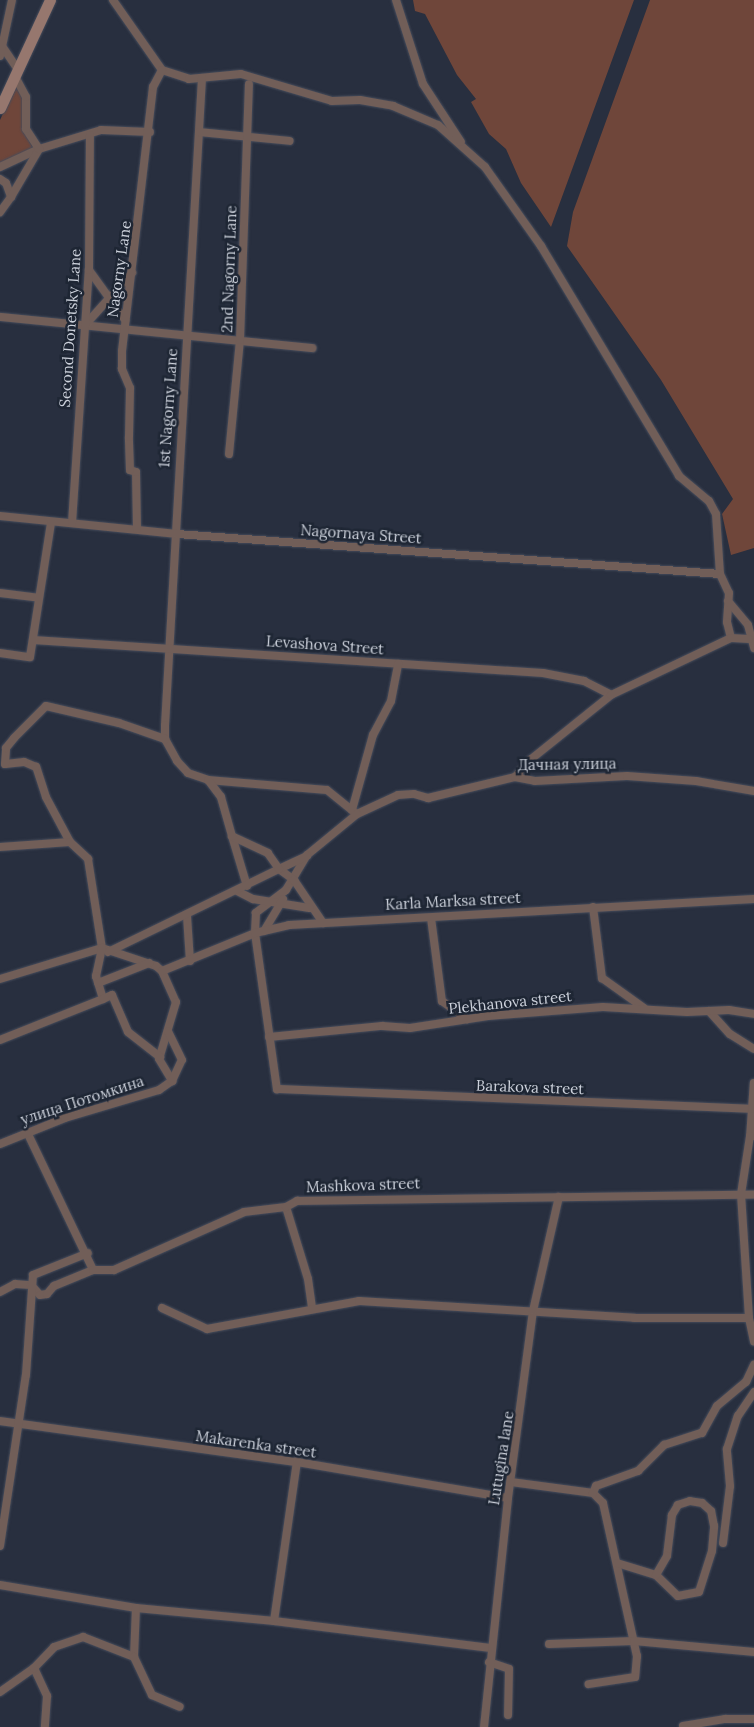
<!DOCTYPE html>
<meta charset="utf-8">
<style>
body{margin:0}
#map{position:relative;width:754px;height:1727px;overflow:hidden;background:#282f3f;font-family:Lora,serif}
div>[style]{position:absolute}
.green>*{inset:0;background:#6f463a}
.roads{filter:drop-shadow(0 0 1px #464c5b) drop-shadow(0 0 1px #464c5b)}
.minor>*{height:8px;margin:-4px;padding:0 4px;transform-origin:4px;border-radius:4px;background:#715e58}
.secondary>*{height:11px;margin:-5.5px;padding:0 5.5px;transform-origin:5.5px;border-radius:5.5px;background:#96776e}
span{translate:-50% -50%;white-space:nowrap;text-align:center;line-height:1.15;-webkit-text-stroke:5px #1e2634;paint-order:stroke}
.street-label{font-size:15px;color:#ccd1db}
</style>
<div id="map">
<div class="green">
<div style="clip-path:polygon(413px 0,634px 0,551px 227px,521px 183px,506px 149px,489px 134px,471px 102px,476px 99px,457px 75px,425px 14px,415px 11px)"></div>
<div style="clip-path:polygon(650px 0,754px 0,754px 548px,731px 555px,722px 514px,733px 499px,661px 380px,567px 246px,573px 212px)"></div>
<div style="clip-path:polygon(17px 84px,23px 99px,23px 130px,33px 148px,0 163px,0 120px)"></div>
</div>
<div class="roads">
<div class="minor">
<div style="left:113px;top:0;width:85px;rotate:55deg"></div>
<div style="left:162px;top:70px;width:28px;rotate:18deg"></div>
<div style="left:189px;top:79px;width:52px;rotate:-5.5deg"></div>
<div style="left:241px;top:74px;width:95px;rotate:16.5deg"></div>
<div style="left:332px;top:101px;width:28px;rotate:-2deg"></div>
<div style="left:360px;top:100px;width:34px;rotate:10deg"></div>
<div style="left:393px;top:106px;width:49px;rotate:22.9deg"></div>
<div style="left:438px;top:125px;width:63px;rotate:41.8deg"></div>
<div style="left:485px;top:167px;width:97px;rotate:54.7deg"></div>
<div style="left:541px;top:246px;width:268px;rotate:59deg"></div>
<div style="left:679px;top:476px;width:39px;rotate:40deg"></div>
<div style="left:709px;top:501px;width:15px;rotate:62deg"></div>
<div style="left:716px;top:514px;width:60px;rotate:86.2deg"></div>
<div style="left:720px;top:574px;width:21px;rotate:65deg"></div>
<div style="left:729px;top:593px;width:29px;rotate:94deg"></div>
<div style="left:727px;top:622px;width:16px;rotate:76deg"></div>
<div style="left:396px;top:0;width:88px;rotate:72.2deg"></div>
<div style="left:423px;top:84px;width:69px;rotate:56.8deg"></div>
<div style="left:2px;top:46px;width:29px;rotate:56deg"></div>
<div style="left:0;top:56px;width:57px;rotate:-77.9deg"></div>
<div style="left:202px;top:78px;width:648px;rotate:93.27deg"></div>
<div style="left:165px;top:725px;width:14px;rotate:90deg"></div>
<div style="left:165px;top:739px;width:25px;rotate:61deg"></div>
<div style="left:177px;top:761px;width:16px;rotate:47deg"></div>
<div style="left:188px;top:773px;width:21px;rotate:19deg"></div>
<div style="left:208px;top:780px;width:119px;rotate:4.8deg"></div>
<div style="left:327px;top:790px;width:38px;rotate:39deg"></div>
<div style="left:357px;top:814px;width:45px;rotate:-24.9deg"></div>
<div style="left:398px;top:795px;width:16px;rotate:-4deg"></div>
<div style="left:414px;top:794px;width:15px;rotate:16deg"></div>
<div style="left:428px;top:798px;width:89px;rotate:-13.6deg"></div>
<div style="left:515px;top:777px;width:20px;rotate:11deg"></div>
<div style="left:535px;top:781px;width:92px;rotate:-3.1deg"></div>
<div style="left:627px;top:776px;width:69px;rotate:4.1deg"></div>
<div style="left:696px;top:781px;width:59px;rotate:9.8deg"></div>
<div style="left:199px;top:132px;width:91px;rotate:5.6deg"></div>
<div style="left:0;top:167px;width:43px;rotate:-24.8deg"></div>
<div style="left:39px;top:149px;width:65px;rotate:-17deg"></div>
<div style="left:101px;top:130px;width:49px;rotate:2.3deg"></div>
<div style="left:0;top:179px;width:7px;rotate:34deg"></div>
<div style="left:6px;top:183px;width:15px;rotate:70deg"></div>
<div style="left:11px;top:197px;width:19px;rotate:126deg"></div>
<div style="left:11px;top:197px;width:56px;rotate:-59.7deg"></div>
<div style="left:39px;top:149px;width:24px;rotate:-123deg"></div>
<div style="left:26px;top:129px;width:32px;rotate:-90deg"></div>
<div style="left:26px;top:97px;width:24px;rotate:-118deg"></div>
<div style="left:89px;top:270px;width:62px;rotate:54.2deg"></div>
<div style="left:0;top:317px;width:314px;rotate:5.7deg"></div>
<div style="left:86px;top:324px;width:69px;rotate:-48deg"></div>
<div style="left:229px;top:454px;width:115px;rotate:-84.5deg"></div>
<div style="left:240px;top:340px;width:256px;rotate:-88deg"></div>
<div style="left:0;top:516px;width:178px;rotate:5.8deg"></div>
<div style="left:177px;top:534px;width:544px;rotate:4.21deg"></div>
<div style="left:72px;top:523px;width:254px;rotate:-86.2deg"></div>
<div style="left:89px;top:270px;width:135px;rotate:-89.6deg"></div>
<div style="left:137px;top:529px;width:57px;rotate:-91deg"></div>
<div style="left:136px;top:472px;width:6px;rotate:-162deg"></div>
<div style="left:130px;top:470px;width:33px;rotate:-92deg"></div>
<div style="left:129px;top:437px;width:49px;rotate:-88.8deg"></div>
<div style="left:130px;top:388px;width:21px;rotate:-113deg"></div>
<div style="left:122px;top:369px;width:18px;rotate:-90deg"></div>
<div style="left:122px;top:351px;width:266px;rotate:-83.3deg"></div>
<div style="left:153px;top:87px;width:19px;rotate:-62deg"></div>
<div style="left:0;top:593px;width:38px;rotate:7deg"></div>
<div style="left:728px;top:601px;width:31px;rotate:50deg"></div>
<div style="left:748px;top:625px;width:24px;rotate:75deg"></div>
<div style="left:33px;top:640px;width:511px;rotate:3.7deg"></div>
<div style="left:543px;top:673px;width:42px;rotate:11deg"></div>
<div style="left:584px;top:681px;width:30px;rotate:27deg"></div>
<div style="left:0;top:653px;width:30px;rotate:8deg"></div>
<div style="left:30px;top:657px;width:136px;rotate:-81.1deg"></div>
<div style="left:515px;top:777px;width:23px;rotate:-49deg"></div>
<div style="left:530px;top:760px;width:104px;rotate:-38.7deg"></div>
<div style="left:611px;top:695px;width:133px;rotate:-25.4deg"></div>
<div style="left:731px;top:638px;width:18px;rotate:3deg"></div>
<div style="left:352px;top:810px;width:78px;rotate:-74.4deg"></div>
<div style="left:373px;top:735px;width:38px;rotate:-62deg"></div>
<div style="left:391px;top:701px;width:38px;rotate:-79deg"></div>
<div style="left:357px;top:814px;width:65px;rotate:140.6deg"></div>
<div style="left:307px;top:855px;width:41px;rotate:121deg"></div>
<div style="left:286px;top:890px;width:38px;rotate:143deg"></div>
<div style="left:256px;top:913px;width:20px;rotate:93deg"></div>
<div style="left:255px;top:933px;width:158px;rotate:82deg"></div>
<div style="left:277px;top:1089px;width:475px;rotate:2.4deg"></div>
<div style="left:752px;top:1109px;width:27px;rotate:94deg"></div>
<div style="left:750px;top:1136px;width:4px"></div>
<div style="left:232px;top:836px;width:52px;rotate:73.3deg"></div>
<div style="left:70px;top:842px;width:51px;rotate:-118.1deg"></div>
<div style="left:46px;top:797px;width:32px;rotate:-108deg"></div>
<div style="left:36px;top:767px;width:13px;rotate:-157deg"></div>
<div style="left:24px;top:762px;width:19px;rotate:174deg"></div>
<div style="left:5px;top:764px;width:16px;rotate:-86deg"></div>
<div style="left:6px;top:748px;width:13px;rotate:-51deg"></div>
<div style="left:14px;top:738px;width:45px;rotate:-45deg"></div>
<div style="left:46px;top:706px;width:75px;rotate:13.1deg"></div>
<div style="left:119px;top:723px;width:49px;rotate:19.2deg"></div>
<div style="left:0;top:847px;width:70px;rotate:-4.1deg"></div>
<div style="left:70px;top:842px;width:25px;rotate:43deg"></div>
<div style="left:88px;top:859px;width:90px;rotate:81.1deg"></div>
<div style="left:102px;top:948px;width:57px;rotate:18.4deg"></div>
<div style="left:156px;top:966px;width:8px;rotate:40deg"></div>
<div style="left:162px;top:971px;width:34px;rotate:66deg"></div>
<div style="left:176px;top:1002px;width:59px;rotate:106.6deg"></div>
<div style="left:159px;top:1059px;width:26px;rotate:59deg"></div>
<div style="left:279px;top:869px;width:19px;rotate:36deg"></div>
<div style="left:294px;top:880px;width:52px;rotate:56deg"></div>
<div style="left:279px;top:869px;width:31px;rotate:-25deg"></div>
<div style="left:237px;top:891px;width:18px;rotate:27deg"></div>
<div style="left:253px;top:899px;width:57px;rotate:9.1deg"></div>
<div style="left:593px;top:907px;width:72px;rotate:82.8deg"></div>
<div style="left:602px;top:978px;width:52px;rotate:35.5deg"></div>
<div style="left:187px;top:916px;width:45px;rotate:86.2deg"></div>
<div style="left:431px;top:918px;width:84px;rotate:82.5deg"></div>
<div style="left:442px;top:1001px;width:31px;rotate:36deg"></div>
<div style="left:264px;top:931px;width:37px;rotate:-59deg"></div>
<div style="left:108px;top:952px;width:190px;rotate:-25.9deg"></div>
<div style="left:279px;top:869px;width:19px;rotate:-125deg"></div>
<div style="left:268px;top:853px;width:40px;rotate:-155deg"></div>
<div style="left:232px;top:836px;width:41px;rotate:-105.8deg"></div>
<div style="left:221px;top:797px;width:21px;rotate:-127deg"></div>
<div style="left:162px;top:971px;width:100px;rotate:-22.2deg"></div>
<div style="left:255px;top:933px;width:35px;rotate:-13deg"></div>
<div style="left:289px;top:925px;width:466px;rotate:-3.2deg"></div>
<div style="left:0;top:979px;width:107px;rotate:-16.9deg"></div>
<div style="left:102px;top:948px;width:29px;rotate:102deg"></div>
<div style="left:96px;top:976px;width:24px;rotate:73deg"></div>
<div style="left:103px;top:999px;width:111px;rotate:158.3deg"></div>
<div style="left:98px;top:983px;width:55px;rotate:-21.4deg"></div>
<div style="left:103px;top:999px;width:10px;rotate:-24deg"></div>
<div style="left:112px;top:995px;width:40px;rotate:66.6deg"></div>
<div style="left:128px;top:1032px;width:41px;rotate:38deg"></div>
<div style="left:709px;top:1011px;width:31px;rotate:48deg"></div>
<div style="left:730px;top:1034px;width:28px;rotate:32deg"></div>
<div style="left:269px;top:1037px;width:114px;rotate:-5.6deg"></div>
<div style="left:382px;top:1026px;width:28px;rotate:4deg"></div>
<div style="left:410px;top:1028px;width:79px;rotate:-8.7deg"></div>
<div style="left:488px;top:1016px;width:115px;rotate:-4.5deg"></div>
<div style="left:603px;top:1007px;width:84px;rotate:3.4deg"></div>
<div style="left:687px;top:1012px;width:42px;rotate:-2.7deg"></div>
<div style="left:729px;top:1010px;width:25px;rotate:9deg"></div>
<div style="left:752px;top:1109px;width:26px;rotate:-86deg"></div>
<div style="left:27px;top:1132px;width:153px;rotate:64.4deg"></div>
<div style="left:750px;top:1136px;width:59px;rotate:98.8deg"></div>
<div style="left:741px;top:1194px;width:124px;rotate:86.3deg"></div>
<div style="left:749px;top:1318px;width:24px;rotate:78deg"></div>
<div style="left:0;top:1144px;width:70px;rotate:-21.8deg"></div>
<div style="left:65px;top:1118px;width:98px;rotate:-16.6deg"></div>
<div style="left:159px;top:1090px;width:16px;rotate:-35deg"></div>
<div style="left:172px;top:1081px;width:23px;rotate:-65deg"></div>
<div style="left:182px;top:1060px;width:32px;rotate:-116deg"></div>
<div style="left:286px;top:1207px;width:75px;rotate:73deg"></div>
<div style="left:308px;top:1279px;width:30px;rotate:82deg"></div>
<div style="left:0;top:1292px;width:17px;rotate:-28deg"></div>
<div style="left:15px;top:1284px;width:16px;rotate:4deg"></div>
<div style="left:31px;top:1285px;width:13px;rotate:48deg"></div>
<div style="left:40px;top:1295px;width:7px;rotate:-8deg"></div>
<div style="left:47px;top:1294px;width:11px;rotate:-49deg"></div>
<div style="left:54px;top:1286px;width:42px;rotate:-22.3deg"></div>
<div style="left:93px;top:1270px;width:21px"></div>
<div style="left:114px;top:1270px;width:142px;rotate:-24deg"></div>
<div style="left:244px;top:1212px;width:42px;rotate:-6.8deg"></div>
<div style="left:286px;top:1207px;width:13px;rotate:-29deg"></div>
<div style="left:297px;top:1201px;width:457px;rotate:-0.8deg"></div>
<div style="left:162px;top:1308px;width:50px;rotate:25deg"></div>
<div style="left:207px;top:1329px;width:155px;rotate:-10.4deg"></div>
<div style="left:359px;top:1301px;width:276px;rotate:3.5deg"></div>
<div style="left:634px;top:1318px;width:115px"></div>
<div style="left:0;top:1421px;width:300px;rotate:7.9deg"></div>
<div style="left:297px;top:1462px;width:214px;rotate:9.7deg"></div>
<div style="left:511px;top:1482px;width:83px;rotate:7.6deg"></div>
<div style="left:593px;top:1493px;width:14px;rotate:45deg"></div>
<div style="left:603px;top:1503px;width:157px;rotate:77.5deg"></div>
<div style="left:637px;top:1656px;width:21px;rotate:95deg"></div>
<div style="left:635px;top:1677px;width:47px;rotate:171.3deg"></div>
<div style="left:593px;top:1493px;width:8px;rotate:-67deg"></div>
<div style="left:596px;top:1486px;width:45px;rotate:-19.7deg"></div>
<div style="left:638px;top:1471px;width:37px;rotate:-45deg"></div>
<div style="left:664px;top:1445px;width:40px;rotate:-18deg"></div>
<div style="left:702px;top:1433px;width:31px;rotate:-61deg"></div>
<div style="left:717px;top:1406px;width:38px;rotate:-40deg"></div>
<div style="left:746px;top:1382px;width:19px;rotate:-65deg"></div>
<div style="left:723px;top:1543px;width:57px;rotate:-83deg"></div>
<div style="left:730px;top:1486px;width:37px;rotate:-95deg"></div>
<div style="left:727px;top:1449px;width:35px;rotate:-72deg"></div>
<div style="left:738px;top:1416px;width:29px;rotate:-56deg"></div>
<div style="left:0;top:1546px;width:173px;rotate:-81.4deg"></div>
<div style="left:26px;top:1375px;width:100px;rotate:-86deg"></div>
<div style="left:33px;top:1275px;width:59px;rotate:-21.8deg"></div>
<div style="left:617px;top:1563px;width:41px;rotate:17.1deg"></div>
<div style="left:656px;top:1575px;width:30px;rotate:44deg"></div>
<div style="left:678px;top:1596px;width:21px;rotate:-11deg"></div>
<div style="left:699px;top:1592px;width:43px;rotate:-72.4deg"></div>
<div style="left:712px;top:1551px;width:25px;rotate:-85deg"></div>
<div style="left:714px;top:1526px;width:15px;rotate:-101deg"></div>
<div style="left:711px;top:1511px;width:12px;rotate:-138deg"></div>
<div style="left:702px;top:1503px;width:12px;rotate:-171deg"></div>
<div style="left:690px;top:1501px;width:13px;rotate:162deg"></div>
<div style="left:678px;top:1505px;width:12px;rotate:121deg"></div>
<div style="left:672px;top:1515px;width:41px;rotate:97deg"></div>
<div style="left:667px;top:1556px;width:22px;rotate:120deg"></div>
<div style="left:0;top:1585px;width:138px;rotate:9.6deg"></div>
<div style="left:136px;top:1608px;width:139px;rotate:5.4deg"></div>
<div style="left:274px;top:1621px;width:218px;rotate:7.1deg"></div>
<div style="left:274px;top:1621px;width:161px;rotate:-81.8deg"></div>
<div style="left:549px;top:1644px;width:85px;rotate:-2deg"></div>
<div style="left:634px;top:1641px;width:121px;rotate:5.2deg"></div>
<div style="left:134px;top:1657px;width:49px;rotate:-87.7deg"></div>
<div style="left:489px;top:1662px;width:21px;rotate:19deg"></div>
<div style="left:509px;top:1669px;width:46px;rotate:91.2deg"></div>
<div style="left:34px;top:1668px;width:31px;rotate:65deg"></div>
<div style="left:47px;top:1696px;width:31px;rotate:94deg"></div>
<div style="left:0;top:1692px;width:42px;rotate:-35.2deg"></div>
<div style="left:34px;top:1668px;width:29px;rotate:-46deg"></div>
<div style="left:54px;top:1647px;width:31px;rotate:-19deg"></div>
<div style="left:83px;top:1637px;width:55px;rotate:21.4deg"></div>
<div style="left:134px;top:1657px;width:42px;rotate:64.7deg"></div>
<div style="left:152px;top:1695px;width:30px;rotate:23deg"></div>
<div style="left:683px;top:1726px;width:43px;rotate:-9.5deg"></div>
<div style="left:725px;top:1719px;width:29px"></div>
<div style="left:484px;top:1727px;width:230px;rotate:-84deg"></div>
<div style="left:508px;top:1498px;width:189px;rotate:-82.4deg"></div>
<div style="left:533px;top:1311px;width:117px;rotate:-77.2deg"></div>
</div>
<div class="secondary">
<div style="left:0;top:108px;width:119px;rotate:-65.2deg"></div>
</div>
</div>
<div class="street-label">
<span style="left:119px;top:269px;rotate:-82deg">Nagorny Lane</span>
<span style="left:229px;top:269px;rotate:-88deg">2nd Nagorny Lane</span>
<span style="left:70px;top:328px;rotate:-86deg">Second Donetsky Lane</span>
<span style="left:168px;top:408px;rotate:-86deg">1st Nagorny Lane</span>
<span style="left:361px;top:534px;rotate:4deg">Nagornaya Street</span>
<span style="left:325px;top:645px;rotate:4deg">Levashova Street</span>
<span style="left:567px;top:764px;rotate:-1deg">Дачная улица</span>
<span style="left:453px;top:901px;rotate:-3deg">Karla Marksa street</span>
<span style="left:510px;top:1002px;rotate:-6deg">Plekhanova street</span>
<span style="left:530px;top:1087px;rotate:2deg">Barakova street</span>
<span style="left:82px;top:1100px;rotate:-18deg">улица Потомкина</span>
<span style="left:363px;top:1185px;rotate:-2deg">Mashkova street</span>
<span style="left:256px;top:1444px;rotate:8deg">Makarenka street</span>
<span style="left:501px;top:1458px;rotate:-81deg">Lutugina lane</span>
</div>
</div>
